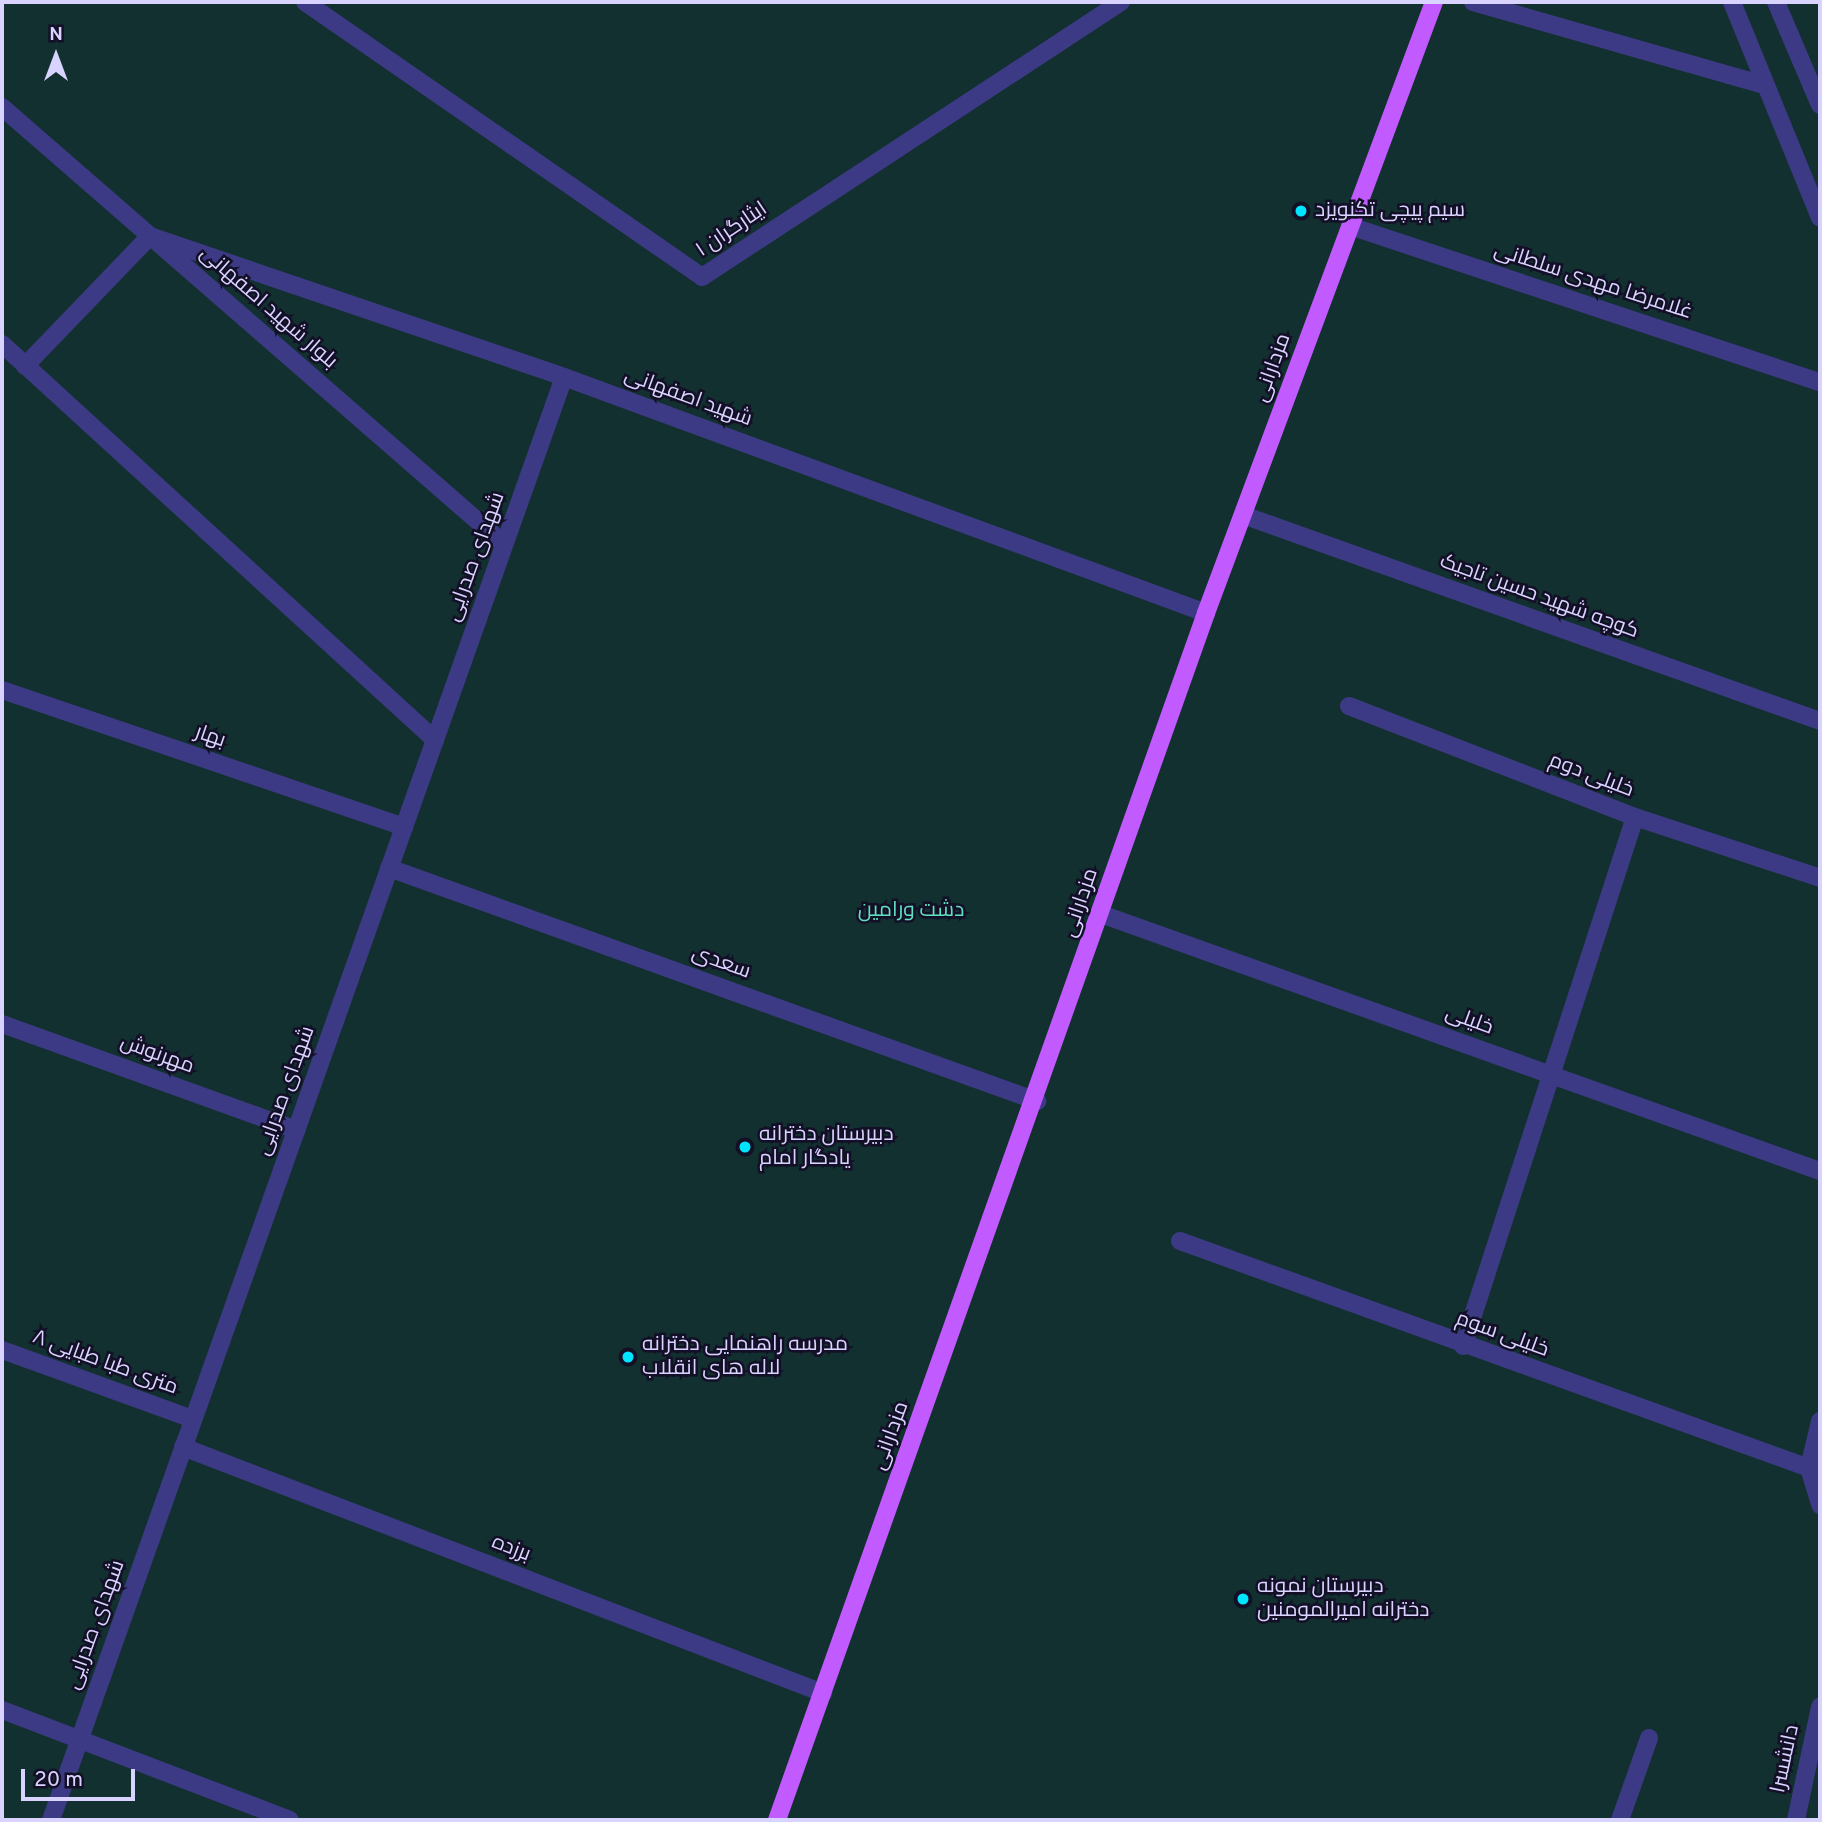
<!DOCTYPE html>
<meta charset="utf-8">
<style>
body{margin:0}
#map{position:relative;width:1822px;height:1822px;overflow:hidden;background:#130f26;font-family:Overpass,Cairo,sans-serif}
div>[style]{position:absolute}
.green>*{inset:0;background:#12302f}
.minor>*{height:18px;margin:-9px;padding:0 9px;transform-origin:9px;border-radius:9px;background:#3d3a85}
.major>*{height:18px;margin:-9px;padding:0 9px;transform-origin:9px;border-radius:9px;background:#c25bff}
.dots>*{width:19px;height:19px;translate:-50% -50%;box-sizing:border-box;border:4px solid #130f26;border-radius:50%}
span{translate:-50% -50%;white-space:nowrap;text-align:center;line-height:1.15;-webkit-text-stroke:5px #130f26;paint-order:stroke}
.poi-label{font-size:21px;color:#d9d4ff}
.left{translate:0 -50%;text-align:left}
.street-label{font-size:21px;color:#d9d4ff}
.park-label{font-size:21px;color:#5fe0c0}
.frame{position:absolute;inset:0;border:4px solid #d9d4ff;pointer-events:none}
.north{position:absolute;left:21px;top:21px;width:70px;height:70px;-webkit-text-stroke:5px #130f26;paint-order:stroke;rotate:0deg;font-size:19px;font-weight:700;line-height:28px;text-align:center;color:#d9d4ff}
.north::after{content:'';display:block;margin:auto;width:24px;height:32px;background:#d9d4ff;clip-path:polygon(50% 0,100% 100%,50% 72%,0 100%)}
.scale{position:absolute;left:21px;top:1769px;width:114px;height:32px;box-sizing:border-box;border:4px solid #d9d4ff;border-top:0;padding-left:9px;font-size:21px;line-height:24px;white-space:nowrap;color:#d9d4ff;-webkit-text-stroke:5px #130f26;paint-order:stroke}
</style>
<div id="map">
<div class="green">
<div style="clip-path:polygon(2px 2px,1820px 2px,1820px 1820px,2px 1820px)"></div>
</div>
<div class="minor">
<div style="left:305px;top:2px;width:483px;rotate:34.7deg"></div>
<div style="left:702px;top:277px;width:501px;rotate:-33.28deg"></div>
<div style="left:1473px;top:2px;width:304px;rotate:15.9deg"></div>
<div style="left:1732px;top:2px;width:233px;rotate:67.8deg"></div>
<div style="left:1776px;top:2px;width:112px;rotate:66.9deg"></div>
<div style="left:2px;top:107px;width:666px;rotate:41.04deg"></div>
<div style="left:1350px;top:226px;width:495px;rotate:18.4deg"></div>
<div style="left:2px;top:344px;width:587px;rotate:42.44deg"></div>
<div style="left:25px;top:366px;width:180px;rotate:-46.1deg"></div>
<div style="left:150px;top:236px;width:437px;rotate:18.8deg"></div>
<div style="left:564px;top:377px;width:684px;rotate:20.18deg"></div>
<div style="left:1243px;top:515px;width:613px;rotate:19.65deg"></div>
<div style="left:2px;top:690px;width:425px;rotate:18.8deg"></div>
<div style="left:1349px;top:706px;width:307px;rotate:21.2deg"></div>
<div style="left:1635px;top:817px;width:195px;rotate:18.2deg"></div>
<div style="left:389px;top:868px;width:689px;rotate:19.78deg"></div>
<div style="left:1101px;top:914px;width:764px;rotate:19.67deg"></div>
<div style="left:2px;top:1024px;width:313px;rotate:19.8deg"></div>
<div style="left:1180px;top:1241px;width:669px;rotate:19.84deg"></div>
<div style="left:1463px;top:1346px;width:556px;rotate:-71.99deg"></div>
<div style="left:2px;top:1350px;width:203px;rotate:19.9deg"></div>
<div style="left:1820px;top:1421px;width:48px;rotate:103.2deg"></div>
<div style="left:1809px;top:1468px;width:39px;rotate:73deg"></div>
<div style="left:183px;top:1447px;width:686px;rotate:21.03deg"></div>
<div style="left:2px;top:1710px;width:308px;rotate:20.9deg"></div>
<div style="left:51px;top:1820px;width:1531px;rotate:-70.43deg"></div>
<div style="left:1620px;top:1820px;width:87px;rotate:-70.5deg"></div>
<div style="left:1796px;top:1820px;width:116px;rotate:-78deg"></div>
</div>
<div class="major">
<div style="left:777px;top:1820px;width:1281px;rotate:-70.43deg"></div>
<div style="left:1206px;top:613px;width:652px;rotate:-69.54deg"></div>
</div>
<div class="dots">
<div style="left:1301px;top:211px;background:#00e5ff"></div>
<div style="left:745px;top:1147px;background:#00e5ff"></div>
<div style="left:628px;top:1357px;background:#00e5ff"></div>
<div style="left:1243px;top:1599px;background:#00e5ff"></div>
</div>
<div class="poi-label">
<span class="left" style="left:1315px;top:211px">سیم پیچی تکنویزد</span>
<span class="left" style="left:759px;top:1147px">دبیرستان دخترانه<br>یادگار امام</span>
<span class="left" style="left:642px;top:1357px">مدرسه راهنمایی دخترانه<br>لاله های انقلاب</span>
<span class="left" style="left:1257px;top:1599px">دبیرستان نمونه<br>دخترانه امیرالمومنین</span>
</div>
<div class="street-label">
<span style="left:732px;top:230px;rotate:-34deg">ایثارگران ۱</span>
<span style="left:1593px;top:282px;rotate:18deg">غلامرضا مهدی سلطانی</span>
<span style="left:268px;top:308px;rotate:41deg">بلوار شهید اصفهانی</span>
<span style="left:1273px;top:368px;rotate:-70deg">مزدارانی</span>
<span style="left:688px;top:398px;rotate:20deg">شهید اصفهانی</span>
<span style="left:476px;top:557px;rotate:-70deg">شهدای صدرایی</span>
<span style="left:1539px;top:597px;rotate:20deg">کوچه شهید حسین تاجیک</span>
<span style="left:210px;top:737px;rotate:19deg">بهار</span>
<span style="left:1591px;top:776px;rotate:21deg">خلیلی دوم</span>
<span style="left:1081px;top:903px;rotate:-71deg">مزدارانی</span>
<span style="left:721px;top:963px;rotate:20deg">سعدی</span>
<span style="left:1469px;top:1021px;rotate:20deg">خلیلی</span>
<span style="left:157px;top:1055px;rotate:20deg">مهرنوش</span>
<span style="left:286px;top:1091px;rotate:-70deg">شهدای صدرایی</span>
<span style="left:1502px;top:1335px;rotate:20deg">خلیلی سوم</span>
<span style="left:105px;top:1363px;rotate:20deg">۸ متری طبا طبایی</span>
<span style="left:891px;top:1436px;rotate:-70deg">مزدارانی</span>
<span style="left:511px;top:1549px;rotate:21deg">برزده</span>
<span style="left:96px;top:1625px;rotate:-70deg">شهدای صدرایی</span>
<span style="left:1786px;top:1759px;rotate:-78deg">دانشسرا</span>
</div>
<div class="park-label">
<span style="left:911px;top:911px">دشت ورامین</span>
</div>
<div class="frame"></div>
<div class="north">N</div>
<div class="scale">20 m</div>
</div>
